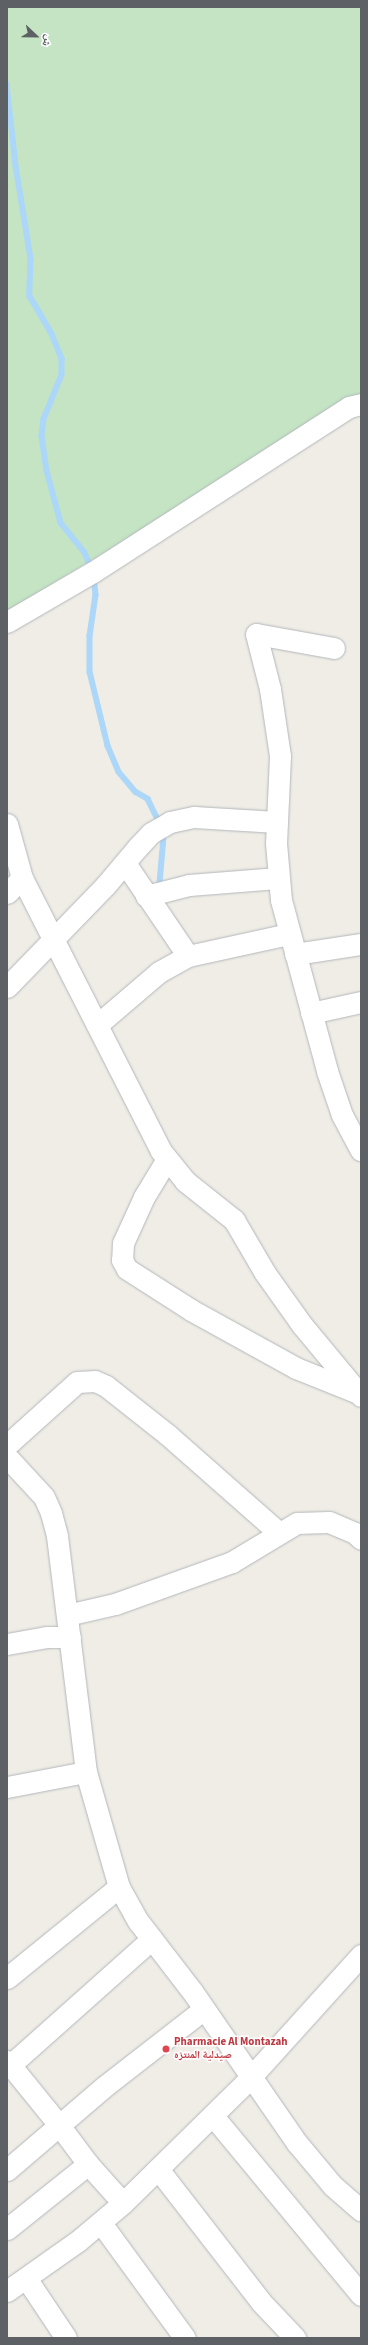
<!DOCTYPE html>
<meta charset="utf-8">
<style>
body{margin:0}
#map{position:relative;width:368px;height:2345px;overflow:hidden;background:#efede6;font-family:"Source Sans 3","Noto Naskh Arabic",sans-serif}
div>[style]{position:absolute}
.green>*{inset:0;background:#c4e4c4}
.stream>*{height:5.5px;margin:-2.75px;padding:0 2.75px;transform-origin:2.75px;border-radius:2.75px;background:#acd7f9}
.roads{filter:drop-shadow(0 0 1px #b3b6ba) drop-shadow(0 0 1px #b3b6ba)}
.minor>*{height:21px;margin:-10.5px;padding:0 10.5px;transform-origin:10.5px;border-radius:10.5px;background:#fff}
.dots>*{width:11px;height:11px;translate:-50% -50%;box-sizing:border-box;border:2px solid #fff;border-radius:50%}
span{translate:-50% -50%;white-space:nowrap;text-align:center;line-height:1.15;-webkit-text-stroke:3px #fff;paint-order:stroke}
.health-label{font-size:11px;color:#be3a42;font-weight:700}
.left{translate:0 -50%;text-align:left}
.frame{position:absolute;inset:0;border:8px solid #5d6165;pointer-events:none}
.north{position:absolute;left:16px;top:16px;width:40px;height:40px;-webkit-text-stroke:3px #fff;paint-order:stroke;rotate:112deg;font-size:11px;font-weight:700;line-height:16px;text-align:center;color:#5d6165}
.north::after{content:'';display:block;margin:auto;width:14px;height:18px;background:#5d6165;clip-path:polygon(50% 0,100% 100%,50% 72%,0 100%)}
</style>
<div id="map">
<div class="green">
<div style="clip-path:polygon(7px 7px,361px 7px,361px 398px,7px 611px)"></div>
</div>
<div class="stream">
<div style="left:7px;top:84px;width:82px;rotate:83.7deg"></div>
<div style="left:16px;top:166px;width:94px;rotate:80.8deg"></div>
<div style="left:31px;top:259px;width:37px;rotate:92deg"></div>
<div style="left:30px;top:296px;width:44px;rotate:59.9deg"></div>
<div style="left:52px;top:334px;width:27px;rotate:68deg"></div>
<div style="left:62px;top:359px;width:16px;rotate:90deg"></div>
<div style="left:62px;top:375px;width:48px;rotate:112.2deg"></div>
<div style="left:44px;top:419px;width:17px;rotate:97deg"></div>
<div style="left:42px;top:436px;width:35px;rotate:82deg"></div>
<div style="left:47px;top:471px;width:54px;rotate:74.9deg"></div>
<div style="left:61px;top:523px;width:38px;rotate:51deg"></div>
<div style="left:85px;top:553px;width:15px;rotate:67deg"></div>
<div style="left:94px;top:576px;width:19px;rotate:84deg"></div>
<div style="left:96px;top:595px;width:41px;rotate:98.3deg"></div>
<div style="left:90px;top:636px;width:36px;rotate:90deg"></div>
<div style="left:90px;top:672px;width:76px;rotate:76.3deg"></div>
<div style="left:108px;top:746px;width:28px;rotate:67deg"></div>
<div style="left:119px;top:772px;width:26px;rotate:50deg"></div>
<div style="left:136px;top:792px;width:14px;rotate:30deg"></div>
<div style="left:148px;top:799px;width:28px;rotate:64deg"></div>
<div style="left:159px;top:889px;width:57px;rotate:-85deg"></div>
</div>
<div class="roads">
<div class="minor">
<div style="left:7px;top:622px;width:99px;rotate:-30.2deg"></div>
<div style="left:93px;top:572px;width:305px;rotate:-32.8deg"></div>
<div style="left:349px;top:407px;width:12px;rotate:-14deg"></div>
<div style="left:334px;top:648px;width:79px;rotate:-169.8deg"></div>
<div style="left:256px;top:634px;width:57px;rotate:75.7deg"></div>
<div style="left:270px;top:689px;width:68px;rotate:81.5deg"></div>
<div style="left:280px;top:756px;width:87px;rotate:92.6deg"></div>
<div style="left:276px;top:843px;width:57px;rotate:85deg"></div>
<div style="left:281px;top:900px;width:177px;rotate:74.9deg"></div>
<div style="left:327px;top:1071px;width:46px;rotate:71.2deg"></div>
<div style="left:342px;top:1115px;width:40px;rotate:62deg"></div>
<div style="left:7px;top:824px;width:56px;rotate:74.5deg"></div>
<div style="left:22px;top:878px;width:306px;rotate:63deg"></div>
<div style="left:161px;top:1151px;width:38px;rotate:51deg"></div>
<div style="left:185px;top:1181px;width:63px;rotate:38.5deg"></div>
<div style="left:234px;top:1220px;width:61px;rotate:59.7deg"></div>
<div style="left:265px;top:1273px;width:64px;rotate:54.6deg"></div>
<div style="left:302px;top:1325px;width:92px;rotate:50.3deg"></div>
<div style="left:125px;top:863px;width:112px;rotate:55.9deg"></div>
<div style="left:7px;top:893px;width:21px;rotate:-45deg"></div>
<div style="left:146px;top:896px;width:44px;rotate:-14.3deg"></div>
<div style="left:189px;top:885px;width:89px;rotate:-4.5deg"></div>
<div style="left:295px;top:954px;width:67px;rotate:-8.6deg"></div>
<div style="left:7px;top:987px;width:141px;rotate:-45.9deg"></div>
<div style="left:105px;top:886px;width:50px;rotate:-49.9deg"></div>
<div style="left:137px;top:848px;width:21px;rotate:-47deg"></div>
<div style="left:151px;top:833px;width:22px;rotate:-30deg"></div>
<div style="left:170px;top:822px;width:25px;rotate:-12deg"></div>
<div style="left:194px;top:817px;width:83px;rotate:3.4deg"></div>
<div style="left:311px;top:1013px;width:51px;rotate:-12.4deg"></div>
<div style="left:97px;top:1025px;width:82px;rotate:-40.5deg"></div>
<div style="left:159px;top:972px;width:33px;rotate:-29deg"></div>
<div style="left:188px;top:956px;width:103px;rotate:-12.3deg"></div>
<div style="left:167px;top:1159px;width:44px;rotate:121.2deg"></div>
<div style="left:144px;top:1197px;width:51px;rotate:114.5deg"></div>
<div style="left:123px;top:1243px;width:17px;rotate:93deg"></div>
<div style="left:122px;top:1260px;width:10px;rotate:61deg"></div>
<div style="left:127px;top:1269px;width:76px;rotate:32.6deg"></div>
<div style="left:191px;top:1310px;width:120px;rotate:28.9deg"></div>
<div style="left:296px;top:1368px;width:65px;rotate:21.8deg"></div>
<div style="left:7px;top:1445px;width:94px;rotate:-42deg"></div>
<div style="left:77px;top:1382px;width:18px;rotate:-3deg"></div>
<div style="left:95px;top:1381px;width:12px;rotate:24deg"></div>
<div style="left:106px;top:1386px;width:79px;rotate:38.3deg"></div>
<div style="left:168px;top:1435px;width:147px;rotate:41.4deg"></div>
<div style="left:7px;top:1457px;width:54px;rotate:47.2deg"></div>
<div style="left:44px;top:1497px;width:17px;rotate:66deg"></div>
<div style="left:51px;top:1513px;width:24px;rotate:75deg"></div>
<div style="left:57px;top:1536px;width:238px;rotate:83deg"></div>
<div style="left:86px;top:1772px;width:120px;rotate:74deg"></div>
<div style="left:119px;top:1887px;width:39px;rotate:61deg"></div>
<div style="left:138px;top:1921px;width:88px;rotate:52.4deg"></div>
<div style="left:192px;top:1991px;width:185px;rotate:55.4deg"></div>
<div style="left:297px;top:2143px;width:56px;rotate:50.1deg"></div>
<div style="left:333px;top:2186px;width:37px;rotate:41deg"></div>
<div style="left:67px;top:1615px;width:49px;rotate:-12.9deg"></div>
<div style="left:115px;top:1604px;width:124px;rotate:-19.7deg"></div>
<div style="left:232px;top:1562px;width:76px;rotate:-31deg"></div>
<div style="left:297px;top:1523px;width:32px;rotate:-2deg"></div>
<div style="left:329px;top:1522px;width:28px;rotate:23deg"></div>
<div style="left:355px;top:1533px;width:8px;rotate:45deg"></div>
<div style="left:7px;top:1644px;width:41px;rotate:-9.9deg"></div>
<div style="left:47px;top:1637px;width:23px"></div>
<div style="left:7px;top:1787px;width:80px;rotate:-10.8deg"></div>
<div style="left:7px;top:1978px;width:144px;rotate:-39.1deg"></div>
<div style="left:7px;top:2061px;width:82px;rotate:50.9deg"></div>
<div style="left:59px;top:2125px;width:49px;rotate:53.4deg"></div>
<div style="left:88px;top:2164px;width:52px;rotate:48.1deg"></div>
<div style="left:7px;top:2068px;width:194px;rotate:-41.7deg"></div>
<div style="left:213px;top:2116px;width:232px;rotate:50.4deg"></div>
<div style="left:158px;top:2169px;width:168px;rotate:52.2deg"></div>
<div style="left:261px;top:2302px;width:50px;rotate:46.6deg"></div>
<div style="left:7px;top:2170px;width:129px;rotate:-40.6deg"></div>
<div style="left:105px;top:2086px;width:125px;rotate:-37.9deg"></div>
<div style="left:101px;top:2223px;width:142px;rotate:53.9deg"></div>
<div style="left:7px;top:2229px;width:104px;rotate:-38.7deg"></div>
<div style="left:26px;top:2278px;width:72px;rotate:56.3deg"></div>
<div style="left:7px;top:2291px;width:87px;rotate:-35.2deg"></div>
<div style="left:78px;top:2241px;width:59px;rotate:-40.2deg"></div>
<div style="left:123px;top:2203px;width:178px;rotate:-44.5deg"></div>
<div style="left:250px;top:2078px;width:166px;rotate:-47.9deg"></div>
</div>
</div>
<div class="dots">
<div style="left:166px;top:2049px;background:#e0444e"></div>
</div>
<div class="health-label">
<span class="left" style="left:174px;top:2049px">Pharmacie Al Montazah<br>صيدلية المنتزه</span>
</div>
<div class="frame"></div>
<div class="north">ش</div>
</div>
